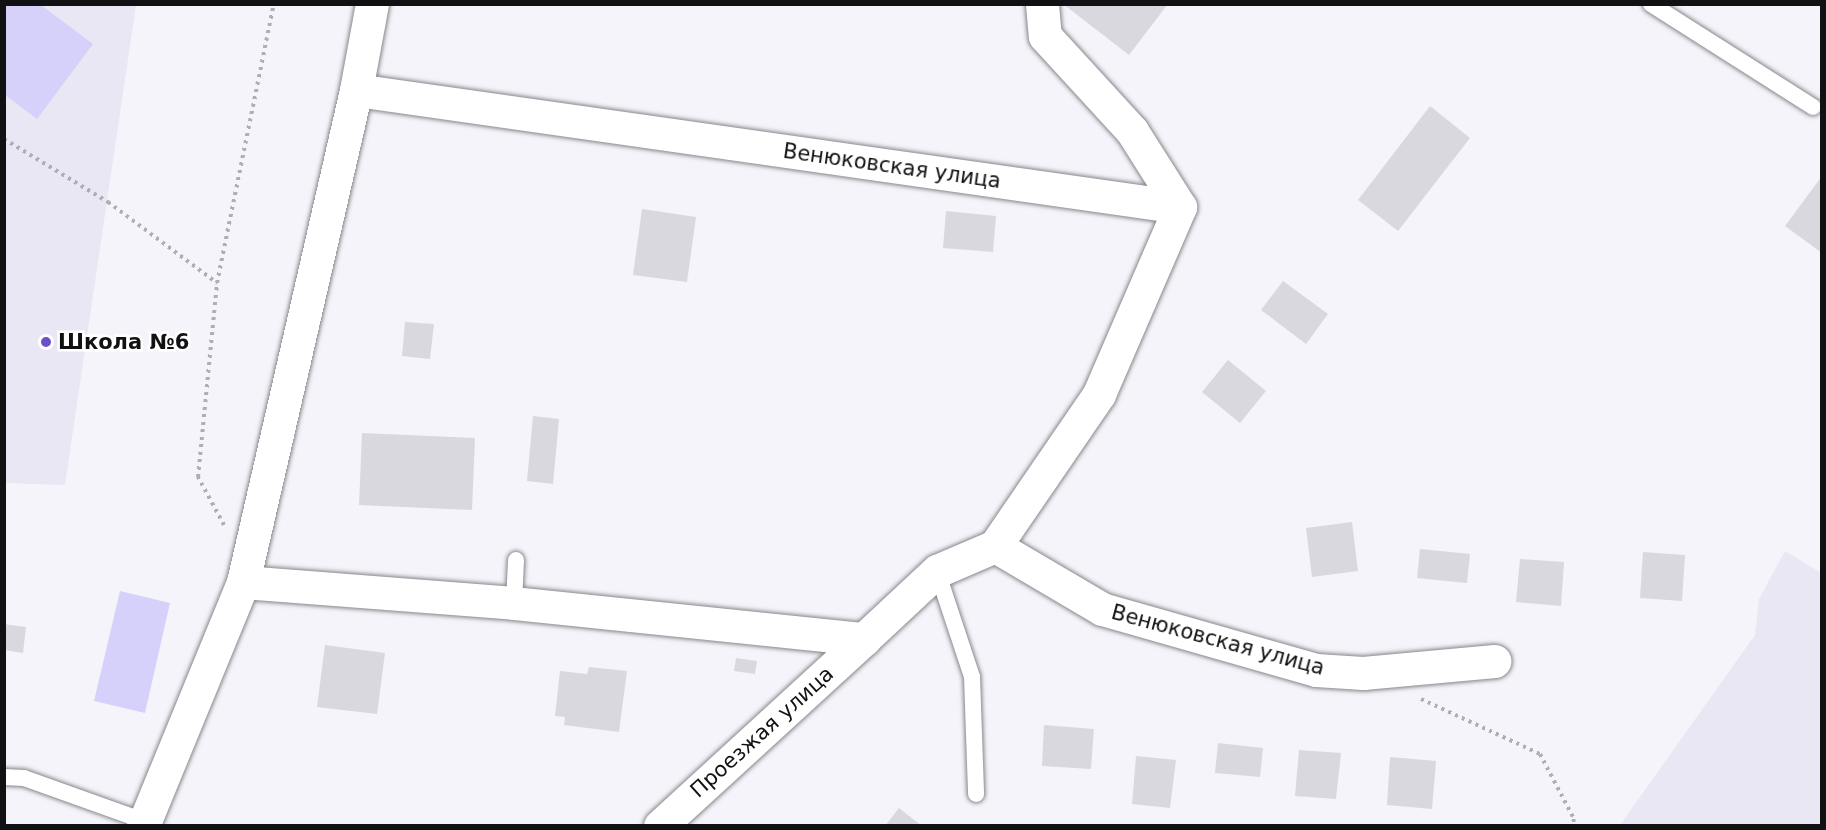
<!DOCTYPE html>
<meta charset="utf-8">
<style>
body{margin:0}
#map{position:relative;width:1826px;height:830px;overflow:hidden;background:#f5f4fa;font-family:"DejaVu Sans",sans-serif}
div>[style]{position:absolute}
.built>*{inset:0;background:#e8e7f3}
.green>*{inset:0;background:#d6d1fb}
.building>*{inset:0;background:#d8d8de}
.path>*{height:4px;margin-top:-2px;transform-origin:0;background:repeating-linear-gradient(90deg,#afaeb3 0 3px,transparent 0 7.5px)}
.roads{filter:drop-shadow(0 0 2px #87878c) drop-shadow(0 0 2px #87878c)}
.lane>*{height:16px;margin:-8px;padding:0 8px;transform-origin:8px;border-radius:8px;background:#fff}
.street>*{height:33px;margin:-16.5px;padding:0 16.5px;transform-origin:16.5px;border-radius:16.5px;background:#fff}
.dots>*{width:16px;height:16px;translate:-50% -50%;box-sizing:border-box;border:3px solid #fff;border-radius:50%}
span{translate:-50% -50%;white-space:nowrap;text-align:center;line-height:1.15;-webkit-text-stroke:5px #fff;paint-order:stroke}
.street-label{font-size:21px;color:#111012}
.poi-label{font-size:21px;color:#111012;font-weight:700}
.left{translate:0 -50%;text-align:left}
.frame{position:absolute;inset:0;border:6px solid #111012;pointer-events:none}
</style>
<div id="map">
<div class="built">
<div style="clip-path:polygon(5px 5px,136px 5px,65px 485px,5px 483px)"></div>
<div style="clip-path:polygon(1785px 551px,1821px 573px,1821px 825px,1620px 825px,1755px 635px,1759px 599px)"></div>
</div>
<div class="green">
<div style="clip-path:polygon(4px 5px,41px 5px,93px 44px,37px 119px,5px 95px)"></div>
<div style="clip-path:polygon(120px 591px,170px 603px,145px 713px,94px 701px)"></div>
</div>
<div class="building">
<div style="clip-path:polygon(1063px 4px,1168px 4px,1129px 55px)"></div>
<div style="clip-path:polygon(1430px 106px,1470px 138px,1398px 231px,1358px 200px)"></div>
<div style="clip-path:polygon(1822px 176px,1822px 253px,1785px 226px)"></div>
<div style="clip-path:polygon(642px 209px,696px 217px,687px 282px,633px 275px)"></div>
<div style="clip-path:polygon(946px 211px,996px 216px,993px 252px,943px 248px)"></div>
<div style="clip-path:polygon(1283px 281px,1328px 314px,1306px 344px,1261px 310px)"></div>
<div style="clip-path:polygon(405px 322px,434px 324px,430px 359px,402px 356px)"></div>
<div style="clip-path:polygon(1228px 360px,1266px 391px,1240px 423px,1202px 392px)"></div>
<div style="clip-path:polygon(533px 416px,559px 419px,553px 484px,527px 481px)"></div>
<div style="clip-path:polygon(362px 433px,475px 438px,472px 510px,359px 505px)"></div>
<div style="clip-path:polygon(1352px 522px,1358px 571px,1312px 577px,1306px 528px)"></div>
<div style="clip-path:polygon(1420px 549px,1470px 554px,1467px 583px,1417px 578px)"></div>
<div style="clip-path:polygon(1643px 552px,1685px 555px,1682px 601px,1640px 598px)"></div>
<div style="clip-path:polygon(1520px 559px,1564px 562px,1561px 606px,1516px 602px)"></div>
<div style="clip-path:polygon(4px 624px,26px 627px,23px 653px,4px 650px)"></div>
<div style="clip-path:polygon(325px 645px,385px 653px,377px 714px,317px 707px)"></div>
<div style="clip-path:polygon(736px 658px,757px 661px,755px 674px,734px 671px)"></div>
<div style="clip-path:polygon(589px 667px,627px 671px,619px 732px,564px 725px,565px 717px,555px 716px,560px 671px,587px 674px)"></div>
<div style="clip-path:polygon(1044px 725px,1094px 729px,1091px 769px,1042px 766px)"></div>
<div style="clip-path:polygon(1218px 743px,1263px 748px,1260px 777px,1215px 773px)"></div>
<div style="clip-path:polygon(1299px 750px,1341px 753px,1336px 799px,1295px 796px)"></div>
<div style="clip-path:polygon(1136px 756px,1176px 760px,1170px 808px,1132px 804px)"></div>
<div style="clip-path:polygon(1390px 757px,1436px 761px,1432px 809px,1387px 805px)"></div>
<div style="clip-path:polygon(899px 808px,922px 826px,885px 826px)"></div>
</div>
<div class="path">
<div style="left:4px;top:139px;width:122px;rotate:31.2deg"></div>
<div style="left:108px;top:202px;width:136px;rotate:36.6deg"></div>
<div style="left:224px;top:525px;width:55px;rotate:-118.4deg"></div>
<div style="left:198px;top:477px;width:195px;rotate:-84.4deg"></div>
<div style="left:217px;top:283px;width:285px;rotate:-78.5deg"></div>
<div style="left:1421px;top:699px;width:131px;rotate:24.8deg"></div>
<div style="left:1540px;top:754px;width:73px;rotate:62.4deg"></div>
<div style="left:1574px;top:819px;width:7px;rotate:106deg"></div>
</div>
<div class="roads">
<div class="lane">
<div style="left:1651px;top:4px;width:192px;rotate:32.4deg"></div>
<div style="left:937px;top:571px;width:112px;rotate:71.7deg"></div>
<div style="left:972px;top:677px;width:117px;rotate:88deg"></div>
<div style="left:514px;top:603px;width:43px;rotate:-87.3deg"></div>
<div style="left:4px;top:777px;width:20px;rotate:3deg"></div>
<div style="left:24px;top:778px;width:127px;rotate:19.7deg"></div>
</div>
<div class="street">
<div style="left:1042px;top:4px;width:32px;rotate:85deg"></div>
<div style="left:1045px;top:36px;width:129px;rotate:47.5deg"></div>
<div style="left:1132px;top:131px;width:90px;rotate:57.7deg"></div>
<div style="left:356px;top:90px;width:832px;rotate:8.08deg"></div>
<div style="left:995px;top:546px;width:124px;rotate:30.5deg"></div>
<div style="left:1102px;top:609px;width:223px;rotate:15.9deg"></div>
<div style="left:1316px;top:670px;width:47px;rotate:3.7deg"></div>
<div style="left:1363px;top:673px;width:132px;rotate:-5.2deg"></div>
<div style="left:243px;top:582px;width:272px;rotate:4.4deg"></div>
<div style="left:514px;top:603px;width:352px;rotate:5.9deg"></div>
<div style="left:864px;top:639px;width:100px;rotate:-43deg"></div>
<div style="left:937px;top:571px;width:63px;rotate:-23.3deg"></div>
<div style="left:995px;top:546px;width:184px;rotate:-55.6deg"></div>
<div style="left:1099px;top:394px;width:204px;rotate:-66.6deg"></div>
<div style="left:143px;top:826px;width:264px;rotate:-67.7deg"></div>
<div style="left:243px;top:582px;width:505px;rotate:-77.06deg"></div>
<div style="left:356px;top:90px;width:87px;rotate:-79.5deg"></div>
<div style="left:660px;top:826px;width:277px;rotate:-42.5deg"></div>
</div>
</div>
<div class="dots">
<div style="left:46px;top:342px;background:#6d4fc8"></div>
</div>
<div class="street-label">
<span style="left:892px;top:166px;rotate:8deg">Венюковская улица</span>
<span style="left:1218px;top:640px;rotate:15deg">Венюковская улица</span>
<span style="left:762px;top:732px;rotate:-42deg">Проезжая улица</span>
</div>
<div class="poi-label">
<span class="left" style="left:58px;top:342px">Школа №6</span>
</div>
<div class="frame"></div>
</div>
